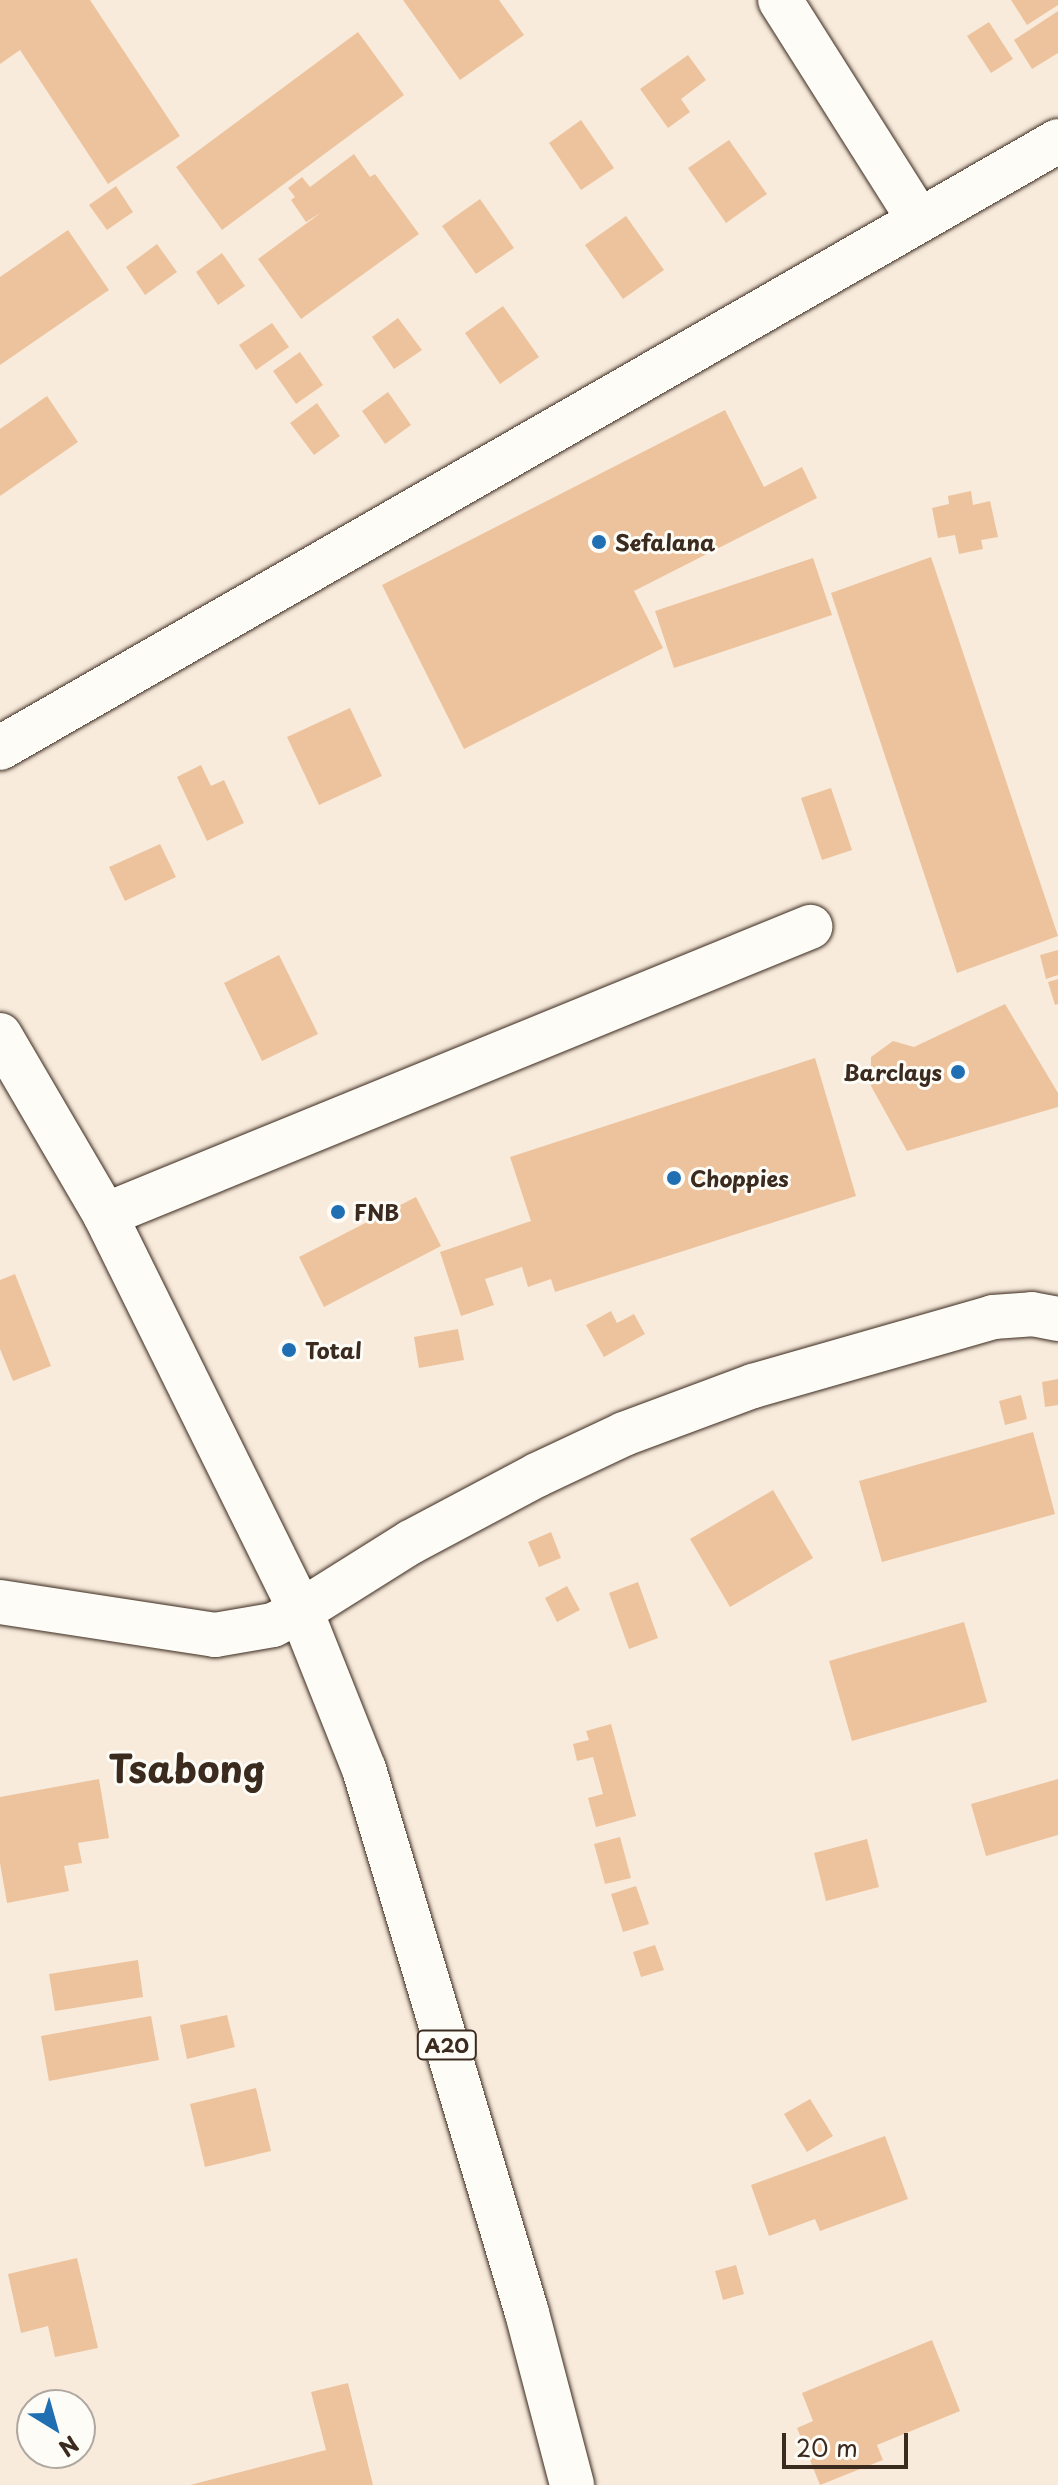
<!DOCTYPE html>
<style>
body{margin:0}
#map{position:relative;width:1058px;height:2485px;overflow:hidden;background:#f8ebdc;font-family:"Playpen Sans",sans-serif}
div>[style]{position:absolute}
.building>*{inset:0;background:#edc39d}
.roads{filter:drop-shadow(0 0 2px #3b2a1e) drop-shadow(0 0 2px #3b2a1e)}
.minor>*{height:44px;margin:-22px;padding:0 22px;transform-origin:22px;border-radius:22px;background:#fdfcf7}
.major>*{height:44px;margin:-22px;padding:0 22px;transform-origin:22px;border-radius:22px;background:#fdfcf7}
.dots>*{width:22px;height:22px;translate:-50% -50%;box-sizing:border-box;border:4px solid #fdfcf7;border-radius:50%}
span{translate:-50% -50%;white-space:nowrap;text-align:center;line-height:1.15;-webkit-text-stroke:6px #fdfcf7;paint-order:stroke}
.shield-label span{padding:2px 6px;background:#fdfcf7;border:2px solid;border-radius:6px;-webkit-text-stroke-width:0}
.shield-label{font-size:20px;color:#3b2a1e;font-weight:700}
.poi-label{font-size:22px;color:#3b2a1e;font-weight:700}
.left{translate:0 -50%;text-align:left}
.right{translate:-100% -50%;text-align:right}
.town-label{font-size:38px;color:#3b2a1e;font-weight:700}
.north{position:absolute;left:16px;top:2389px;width:80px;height:80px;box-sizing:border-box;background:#fdfcf7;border:2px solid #afa8a0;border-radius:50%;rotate:143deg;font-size:22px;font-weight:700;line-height:32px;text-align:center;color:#3b2a1e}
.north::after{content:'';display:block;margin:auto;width:28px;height:36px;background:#1f6fb2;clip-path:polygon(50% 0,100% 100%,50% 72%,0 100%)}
.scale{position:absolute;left:782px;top:2433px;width:126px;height:36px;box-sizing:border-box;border:4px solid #3b2a1e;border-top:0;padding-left:10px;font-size:24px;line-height:28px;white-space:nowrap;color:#3b2a1e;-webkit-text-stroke:6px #fdfcf7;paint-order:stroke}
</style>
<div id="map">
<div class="building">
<div style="clip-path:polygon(0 0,90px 0,180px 136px,108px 184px,20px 50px,0 64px)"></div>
<div style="clip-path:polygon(403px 0,499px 0,524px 35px,460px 80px)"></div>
<div style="clip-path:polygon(1011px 0,1058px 0,1058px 5px,1027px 25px)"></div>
<div style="clip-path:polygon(1058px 11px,1058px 53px,1032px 69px,1014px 40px)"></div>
<div style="clip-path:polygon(989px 22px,1013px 59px,991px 73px,967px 36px)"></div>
<div style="clip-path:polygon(358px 32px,404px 95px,222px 230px,176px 167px)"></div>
<div style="clip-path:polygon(688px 55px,706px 80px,681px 99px,690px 112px,668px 128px,640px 89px)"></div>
<div style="clip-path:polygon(581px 120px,614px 168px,581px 190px,549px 143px)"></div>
<div style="clip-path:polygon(729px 140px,767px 194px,726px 223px,688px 168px)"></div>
<div style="clip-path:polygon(354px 154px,370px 177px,375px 174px,419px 234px,301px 319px,258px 259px,322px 212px,306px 222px,291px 200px,295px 197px,288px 188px,302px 177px,310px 187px)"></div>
<div style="clip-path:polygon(116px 186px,133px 212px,107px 230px,89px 205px)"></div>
<div style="clip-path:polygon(480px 199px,514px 248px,476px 274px,442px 226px)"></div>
<div style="clip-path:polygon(626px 216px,664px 270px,623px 299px,585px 245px)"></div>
<div style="clip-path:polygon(68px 230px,109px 290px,0 365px,0 277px)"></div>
<div style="clip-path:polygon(157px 244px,177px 272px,145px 295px,126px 267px)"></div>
<div style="clip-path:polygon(222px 253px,245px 286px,218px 305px,196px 272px)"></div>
<div style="clip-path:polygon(503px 306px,539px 357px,500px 384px,465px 333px)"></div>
<div style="clip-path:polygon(398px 318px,422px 350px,394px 369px,372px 337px)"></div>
<div style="clip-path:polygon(272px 323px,289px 347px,256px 370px,239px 345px)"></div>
<div style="clip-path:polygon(300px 352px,323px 385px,296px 404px,273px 371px)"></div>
<div style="clip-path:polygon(388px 392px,411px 425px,385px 444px,362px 411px)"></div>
<div style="clip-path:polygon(47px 396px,78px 442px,0 496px,0 429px)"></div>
<div style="clip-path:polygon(317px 403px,340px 436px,314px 455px,290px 423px)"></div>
<div style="clip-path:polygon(725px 410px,764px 487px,802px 467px,817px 498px,634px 591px,663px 648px,464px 749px,382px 585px)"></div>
<div style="clip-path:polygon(971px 491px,973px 505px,990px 501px,998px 537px,981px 540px,983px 549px,959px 554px,955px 535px,938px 538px,932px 508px,949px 504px,948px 496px)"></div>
<div style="clip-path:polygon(931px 557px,1058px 936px,957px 973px,831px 593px)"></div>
<div style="clip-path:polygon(813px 558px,832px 615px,674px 668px,655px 611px)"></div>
<div style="clip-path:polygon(350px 708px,382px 776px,319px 805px,287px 737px)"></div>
<div style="clip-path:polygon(201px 765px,211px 786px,224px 780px,244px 823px,207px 841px,177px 777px)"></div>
<div style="clip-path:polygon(831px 788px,852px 850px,822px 860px,801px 798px)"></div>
<div style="clip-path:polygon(160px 844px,176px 877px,125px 901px,109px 867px)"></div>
<div style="clip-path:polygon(1058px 950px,1058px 975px,1046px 979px,1040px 955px)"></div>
<div style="clip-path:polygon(279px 955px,318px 1034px,262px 1061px,224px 983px)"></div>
<div style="clip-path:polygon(1058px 979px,1058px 1004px,1055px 1005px,1048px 982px)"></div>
<div style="clip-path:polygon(1005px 1004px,1058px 1093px,1058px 1107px,907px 1151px,871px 1086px,871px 1057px,893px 1041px,914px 1047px)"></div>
<div style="clip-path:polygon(815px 1058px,856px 1196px,555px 1292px,551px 1279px,528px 1287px,522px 1267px,485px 1279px,494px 1305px,461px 1316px,440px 1252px,531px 1221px,510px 1157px)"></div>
<div style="clip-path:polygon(416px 1197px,441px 1246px,324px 1307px,299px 1257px)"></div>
<div style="clip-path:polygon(15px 1274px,51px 1366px,13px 1381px,0 1349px,0 1280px)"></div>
<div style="clip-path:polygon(611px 1311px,617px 1323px,634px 1314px,645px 1334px,604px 1357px,586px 1325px)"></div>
<div style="clip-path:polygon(458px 1329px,464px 1360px,419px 1368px,414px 1337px)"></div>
<div style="clip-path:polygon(1058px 1379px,1058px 1405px,1045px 1407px,1042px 1382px)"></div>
<div style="clip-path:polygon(1021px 1395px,1027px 1419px,1005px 1425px,999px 1401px)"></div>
<div style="clip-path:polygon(1033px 1432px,1055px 1514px,882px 1562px,859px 1481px)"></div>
<div style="clip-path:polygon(773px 1490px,813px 1558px,730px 1607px,690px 1539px)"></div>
<div style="clip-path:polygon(551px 1532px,561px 1558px,539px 1567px,528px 1542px)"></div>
<div style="clip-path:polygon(638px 1582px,658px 1638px,629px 1649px,609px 1593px)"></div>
<div style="clip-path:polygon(567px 1586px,580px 1610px,557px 1622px,545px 1598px)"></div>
<div style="clip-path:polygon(964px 1622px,987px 1702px,852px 1741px,829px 1661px)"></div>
<div style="clip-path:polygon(611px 1724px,636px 1816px,596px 1827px,588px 1798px,603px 1794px,593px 1757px,577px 1761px,573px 1744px,589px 1740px,586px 1731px)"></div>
<div style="clip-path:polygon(99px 1779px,109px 1838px,78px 1843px,82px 1863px,64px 1866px,69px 1891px,7px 1903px,0 1863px,0 1797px)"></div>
<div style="clip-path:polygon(1058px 1779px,1058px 1835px,986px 1856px,971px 1804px)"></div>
<div style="clip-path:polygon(620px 1837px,631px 1878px,605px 1884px,594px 1844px)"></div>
<div style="clip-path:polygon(867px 1839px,879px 1887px,826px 1901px,814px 1853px)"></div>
<div style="clip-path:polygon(636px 1886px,649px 1924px,623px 1932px,611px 1894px)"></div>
<div style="clip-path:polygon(655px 1945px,664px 1970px,641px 1977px,633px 1952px)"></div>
<div style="clip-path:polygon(138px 1960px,143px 1997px,55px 2011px,49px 1974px)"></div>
<div style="clip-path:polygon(227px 2015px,235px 2047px,187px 2059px,180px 2025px)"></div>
<div style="clip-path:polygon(151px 2016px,159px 2060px,49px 2081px,41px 2036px)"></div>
<div style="clip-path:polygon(256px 2088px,271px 2151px,205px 2167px,190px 2104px)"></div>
<div style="clip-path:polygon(810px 2099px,833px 2136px,807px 2152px,784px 2114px)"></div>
<div style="clip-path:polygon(885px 2136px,908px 2199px,820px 2231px,815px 2219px,769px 2236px,751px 2185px)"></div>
<div style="clip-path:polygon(77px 2258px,98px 2348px,55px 2357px,48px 2326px,21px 2333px,8px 2274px)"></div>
<div style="clip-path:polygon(736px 2265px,744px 2294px,723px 2300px,715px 2271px)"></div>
<div style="clip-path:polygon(932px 2340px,960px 2411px,877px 2445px,883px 2460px,820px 2485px,797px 2428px,813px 2421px,802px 2393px)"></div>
<div style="clip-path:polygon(348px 2383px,373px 2485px,190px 2485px,326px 2450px,311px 2392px)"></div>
</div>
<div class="roads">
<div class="minor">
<div style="left:780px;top:0;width:258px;rotate:57.7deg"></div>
<div style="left:0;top:748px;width:1220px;rotate:-29.84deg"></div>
<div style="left:105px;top:1215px;width:762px;rotate:-22.22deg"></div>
<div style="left:301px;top:1611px;width:130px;rotate:-32.1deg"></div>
<div style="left:411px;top:1542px;width:143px;rotate:-28deg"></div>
<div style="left:537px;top:1475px;width:96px;rotate:-25.2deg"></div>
<div style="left:624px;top:1434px;width:138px;rotate:-20.4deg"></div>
<div style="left:753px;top:1386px;width:250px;rotate:-16deg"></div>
<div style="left:993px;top:1317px;width:39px;rotate:-4deg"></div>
<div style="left:1032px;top:1314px;width:26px;rotate:11deg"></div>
</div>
<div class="major">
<div style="left:0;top:1035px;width:208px;rotate:59.7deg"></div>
<div style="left:105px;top:1215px;width:442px;rotate:63.7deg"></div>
<div style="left:301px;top:1611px;width:170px;rotate:68.3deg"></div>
<div style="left:364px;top:1769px;width:568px;rotate:73.32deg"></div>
<div style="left:527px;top:2313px;width:178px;rotate:75.3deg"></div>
<div style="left:0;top:1602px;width:218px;rotate:8.7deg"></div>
<div style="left:215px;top:1635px;width:59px;rotate:-9.8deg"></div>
<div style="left:273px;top:1625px;width:31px;rotate:-27deg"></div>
</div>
</div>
<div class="dots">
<div style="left:599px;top:542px;background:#1f6fb2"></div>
<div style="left:958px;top:1072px;background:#1f6fb2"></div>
<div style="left:674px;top:1178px;background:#1f6fb2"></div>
<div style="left:338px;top:1212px;background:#1f6fb2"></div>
<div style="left:289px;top:1350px;background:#1f6fb2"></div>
</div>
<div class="shield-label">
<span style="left:447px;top:2045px">A20</span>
</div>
<div class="poi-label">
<span class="left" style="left:615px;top:542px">Sefalana</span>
<span class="right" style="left:942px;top:1072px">Barclays</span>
<span class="left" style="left:690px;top:1178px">Choppies</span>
<span class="left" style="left:354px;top:1212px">FNB</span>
<span class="left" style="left:305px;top:1350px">Total</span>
</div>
<div class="town-label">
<span style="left:187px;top:1768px">Tsabong</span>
</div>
<div class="north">N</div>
<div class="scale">20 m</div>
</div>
